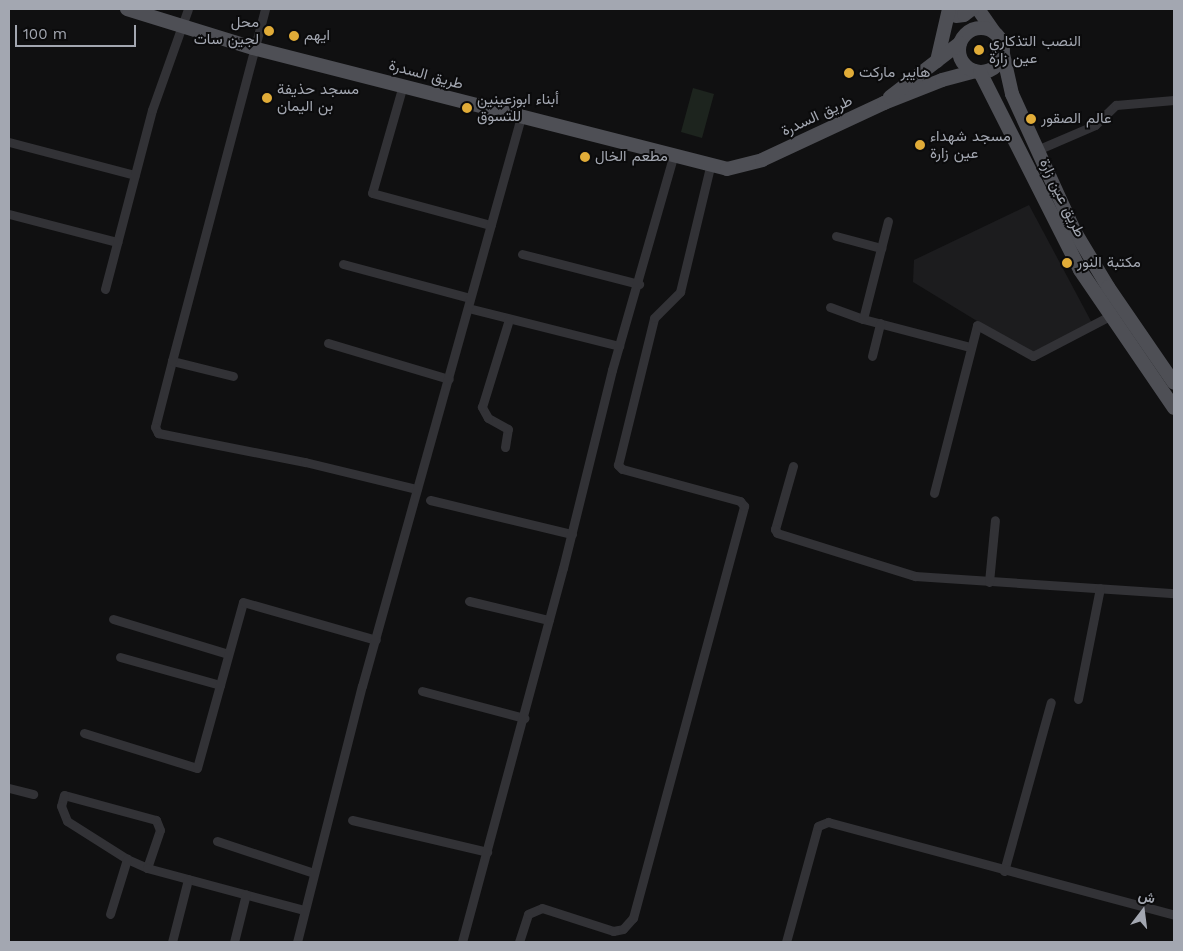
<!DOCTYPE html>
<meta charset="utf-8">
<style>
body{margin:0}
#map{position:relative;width:1183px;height:951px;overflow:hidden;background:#101011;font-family:"Work Sans",Vazirmatn,sans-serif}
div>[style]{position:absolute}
.built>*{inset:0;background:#1c1c1e}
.green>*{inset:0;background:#1d241e}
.street>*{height:9px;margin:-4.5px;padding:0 4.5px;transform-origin:4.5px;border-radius:4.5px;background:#323236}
.primary>*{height:14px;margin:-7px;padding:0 7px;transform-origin:7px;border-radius:7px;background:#4e4f55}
.primary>.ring{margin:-7px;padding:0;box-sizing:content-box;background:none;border:14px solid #4e4f55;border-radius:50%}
.dots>*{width:14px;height:14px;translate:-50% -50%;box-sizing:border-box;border:2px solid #0b0b0c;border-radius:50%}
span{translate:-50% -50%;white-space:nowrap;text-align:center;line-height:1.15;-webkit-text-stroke:4px #0b0b0c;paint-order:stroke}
.poi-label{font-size:15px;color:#a3a7b1}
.right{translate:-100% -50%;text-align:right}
.left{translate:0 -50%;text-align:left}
.street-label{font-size:15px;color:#a3a7b1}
.frame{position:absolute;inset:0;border:10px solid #a3a7b1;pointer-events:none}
.north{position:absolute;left:1118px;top:886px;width:50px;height:50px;-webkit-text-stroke:4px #0b0b0c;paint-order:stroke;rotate:15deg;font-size:14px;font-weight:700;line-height:20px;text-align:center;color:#a3a7b1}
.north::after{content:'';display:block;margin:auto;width:18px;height:22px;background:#a3a7b1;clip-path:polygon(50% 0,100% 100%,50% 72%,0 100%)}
.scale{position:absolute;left:15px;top:25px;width:121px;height:22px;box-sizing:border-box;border:2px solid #a3a7b1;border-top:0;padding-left:6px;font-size:15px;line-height:18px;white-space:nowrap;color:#a3a7b1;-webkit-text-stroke:4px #0b0b0c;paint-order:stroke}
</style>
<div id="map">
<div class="built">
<div style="clip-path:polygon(1029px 205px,1092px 323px,1031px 354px,913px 282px,914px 260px)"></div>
</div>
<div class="green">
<div style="clip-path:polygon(693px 88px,714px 94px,702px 138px,681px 132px)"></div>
</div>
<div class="street">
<div style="left:403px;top:85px;width:112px;rotate:106deg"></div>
<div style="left:372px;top:193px;width:123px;rotate:15.1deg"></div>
<div style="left:9px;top:142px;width:130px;rotate:14.7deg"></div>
<div style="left:1037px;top:150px;width:63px;rotate:-23.3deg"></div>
<div style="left:1095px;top:125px;width:29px;rotate:-44deg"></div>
<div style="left:1116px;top:105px;width:58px;rotate:-4.9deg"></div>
<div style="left:9px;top:214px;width:112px;rotate:14.5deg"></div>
<div style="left:836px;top:236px;width:47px;rotate:14.9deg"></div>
<div style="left:522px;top:254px;width:121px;rotate:14.4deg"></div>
<div style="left:343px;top:264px;width:131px;rotate:15deg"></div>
<div style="left:105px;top:289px;width:185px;rotate:-75.3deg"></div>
<div style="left:152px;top:110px;width:107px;rotate:-70.4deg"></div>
<div style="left:830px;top:307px;width:35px;rotate:20deg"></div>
<div style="left:863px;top:319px;width:111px;rotate:14.7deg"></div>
<div style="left:468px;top:308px;width:156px;rotate:14.1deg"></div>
<div style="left:863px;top:319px;width:101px;rotate:-75.7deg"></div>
<div style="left:328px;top:343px;width:126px;rotate:16.6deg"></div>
<div style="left:872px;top:356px;width:34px;rotate:-76deg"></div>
<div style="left:172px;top:361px;width:68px;rotate:104.4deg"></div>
<div style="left:155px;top:427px;width:7px;rotate:63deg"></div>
<div style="left:158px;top:433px;width:150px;rotate:11.2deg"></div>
<div style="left:305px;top:462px;width:115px;rotate:13.6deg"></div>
<div style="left:233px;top:376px;width:63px;rotate:-166.2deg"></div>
<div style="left:172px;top:361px;width:364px;rotate:-75.2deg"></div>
<div style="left:505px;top:447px;width:18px;rotate:-81deg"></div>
<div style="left:508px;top:429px;width:23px;rotate:-151deg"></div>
<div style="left:488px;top:418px;width:13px;rotate:-119deg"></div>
<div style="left:482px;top:407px;width:92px;rotate:-72.9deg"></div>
<div style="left:793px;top:466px;width:66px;rotate:105.9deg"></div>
<div style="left:775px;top:529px;width:4px;rotate:63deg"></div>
<div style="left:777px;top:533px;width:145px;rotate:17.3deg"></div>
<div style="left:915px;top:576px;width:260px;rotate:3.8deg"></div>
<div style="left:934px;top:493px;width:173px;rotate:-75.6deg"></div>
<div style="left:977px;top:325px;width:64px;rotate:29deg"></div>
<div style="left:1033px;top:356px;width:87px;rotate:-27.5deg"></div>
<div style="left:430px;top:500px;width:146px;rotate:13.5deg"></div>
<div style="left:989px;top:582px;width:62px;rotate:-84.5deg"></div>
<div style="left:469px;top:601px;width:82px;rotate:13.4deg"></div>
<div style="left:113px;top:619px;width:120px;rotate:16.9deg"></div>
<div style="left:120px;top:657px;width:104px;rotate:15.6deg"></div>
<div style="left:422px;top:691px;width:106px;rotate:14.8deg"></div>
<div style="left:1078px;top:699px;width:113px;rotate:-78.8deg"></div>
<div style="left:84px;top:733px;width:118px;rotate:17.2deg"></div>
<div style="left:197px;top:768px;width:172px;rotate:-74.5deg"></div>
<div style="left:243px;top:602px;width:138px;rotate:15.9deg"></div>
<div style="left:9px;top:788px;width:25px;rotate:14deg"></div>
<div style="left:352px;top:820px;width:139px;rotate:13.3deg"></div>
<div style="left:217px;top:841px;width:102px;rotate:18.3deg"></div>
<div style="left:147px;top:868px;width:40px;rotate:-71.1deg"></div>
<div style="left:160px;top:830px;width:11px;rotate:-112deg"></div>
<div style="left:156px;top:820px;width:95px;rotate:-164.8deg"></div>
<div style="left:64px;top:795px;width:11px;rotate:105deg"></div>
<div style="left:61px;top:806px;width:16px;rotate:68deg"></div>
<div style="left:67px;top:821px;width:71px;rotate:32.3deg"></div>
<div style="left:127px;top:859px;width:22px;rotate:24deg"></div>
<div style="left:147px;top:868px;width:163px;rotate:15deg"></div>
<div style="left:1004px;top:871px;width:175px;rotate:-74.5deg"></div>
<div style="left:110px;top:914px;width:58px;rotate:-72.8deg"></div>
<div style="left:172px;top:942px;width:65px;rotate:-75.7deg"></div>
<div style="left:234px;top:942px;width:49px;rotate:-76deg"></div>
<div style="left:297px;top:942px;width:264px;rotate:-75.8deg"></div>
<div style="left:362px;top:686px;width:591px;rotate:-74.39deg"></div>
<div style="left:462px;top:942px;width:387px;rotate:-74.9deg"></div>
<div style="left:563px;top:568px;width:204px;rotate:-76.1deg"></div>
<div style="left:612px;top:370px;width:222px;rotate:-74deg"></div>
<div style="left:519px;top:942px;width:29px;rotate:-72deg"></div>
<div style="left:528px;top:914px;width:15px;rotate:-23deg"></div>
<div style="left:542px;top:908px;width:75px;rotate:17.9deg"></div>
<div style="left:613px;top:931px;width:10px;rotate:-11deg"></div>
<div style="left:623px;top:929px;width:15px;rotate:-48deg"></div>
<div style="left:633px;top:918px;width:427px;rotate:-74.9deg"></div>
<div style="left:744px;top:506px;width:6px;rotate:-129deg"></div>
<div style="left:740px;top:501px;width:122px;rotate:-164.8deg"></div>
<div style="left:622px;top:469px;width:6px;rotate:-135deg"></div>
<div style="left:618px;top:465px;width:151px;rotate:-76.2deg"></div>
<div style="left:654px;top:318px;width:37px;rotate:-45deg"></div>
<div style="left:680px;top:292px;width:129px;rotate:-76.5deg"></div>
<div style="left:786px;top:942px;width:120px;rotate:-74.6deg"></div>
<div style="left:818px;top:826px;width:11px;rotate:-22deg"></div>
<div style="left:828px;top:822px;width:358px;rotate:15deg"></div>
</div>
<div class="primary">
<div style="left:127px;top:9px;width:132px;rotate:17.2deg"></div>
<div style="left:253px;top:48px;width:489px;rotate:14.3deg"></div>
<div style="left:727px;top:169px;width:36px;rotate:-14deg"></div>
<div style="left:762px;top:160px;width:135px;rotate:-25deg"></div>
<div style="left:884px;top:103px;width:62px;rotate:-21.6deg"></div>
<div style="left:942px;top:80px;width:34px;rotate:-15deg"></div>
<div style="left:978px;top:9px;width:28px;rotate:55deg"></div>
<div style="left:956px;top:16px;width:8px;rotate:-7deg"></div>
<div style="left:964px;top:15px;width:10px;rotate:-37deg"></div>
<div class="ring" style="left:959px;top:28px;width:30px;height:30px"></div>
<div style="left:1003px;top:54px;width:41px;rotate:77.3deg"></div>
<div style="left:1012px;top:94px;width:152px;rotate:65.5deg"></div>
<div style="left:1075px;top:232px;width:64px;rotate:59deg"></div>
<div style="left:1108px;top:287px;width:116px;rotate:55.5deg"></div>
<div style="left:937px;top:61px;width:53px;rotate:-77deg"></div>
<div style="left:980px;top:72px;width:222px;rotate:63.2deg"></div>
<div style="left:1080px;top:270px;width:167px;rotate:55.7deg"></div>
<div style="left:890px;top:97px;width:88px;rotate:-37.6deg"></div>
</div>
<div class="dots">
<div style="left:269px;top:31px;background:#e1ac38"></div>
<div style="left:294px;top:36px;background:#e1ac38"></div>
<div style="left:979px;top:50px;background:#e1ac38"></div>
<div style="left:849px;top:73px;background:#e1ac38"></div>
<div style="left:267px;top:98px;background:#e1ac38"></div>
<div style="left:467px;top:108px;background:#e1ac38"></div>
<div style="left:1031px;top:119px;background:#e1ac38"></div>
<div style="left:920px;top:145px;background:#e1ac38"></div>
<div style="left:585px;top:157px;background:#e1ac38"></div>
<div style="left:1067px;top:263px;background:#e1ac38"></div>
</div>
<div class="poi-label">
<span class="right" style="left:259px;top:31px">محل<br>لجين سات</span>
<span class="left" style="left:304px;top:36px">ايهم</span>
<span class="left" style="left:989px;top:50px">النصب التذكاري<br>عين زارة</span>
<span class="left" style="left:859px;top:73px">هايبر ماركت</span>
<span class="left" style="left:277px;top:98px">مسجد حذيفة<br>بن اليمان</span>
<span class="left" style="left:477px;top:108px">أبناء ابوزعينين<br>للتسوق</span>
<span class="left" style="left:1041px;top:119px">عالم الصقور</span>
<span class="left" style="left:930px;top:145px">مسجد شهداء<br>عين زارة</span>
<span class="left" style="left:595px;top:157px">مطعم الخال</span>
<span class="left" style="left:1077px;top:263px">مكتبة النور</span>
</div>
<div class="street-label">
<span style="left:426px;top:75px;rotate:15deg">طريق السدرة</span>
<span style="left:817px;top:116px;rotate:-25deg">طريق السدرة</span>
<span style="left:1062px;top:198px;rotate:64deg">طريق عين زارة</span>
</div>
<div class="frame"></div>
<div class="north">ش</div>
<div class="scale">100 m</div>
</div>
